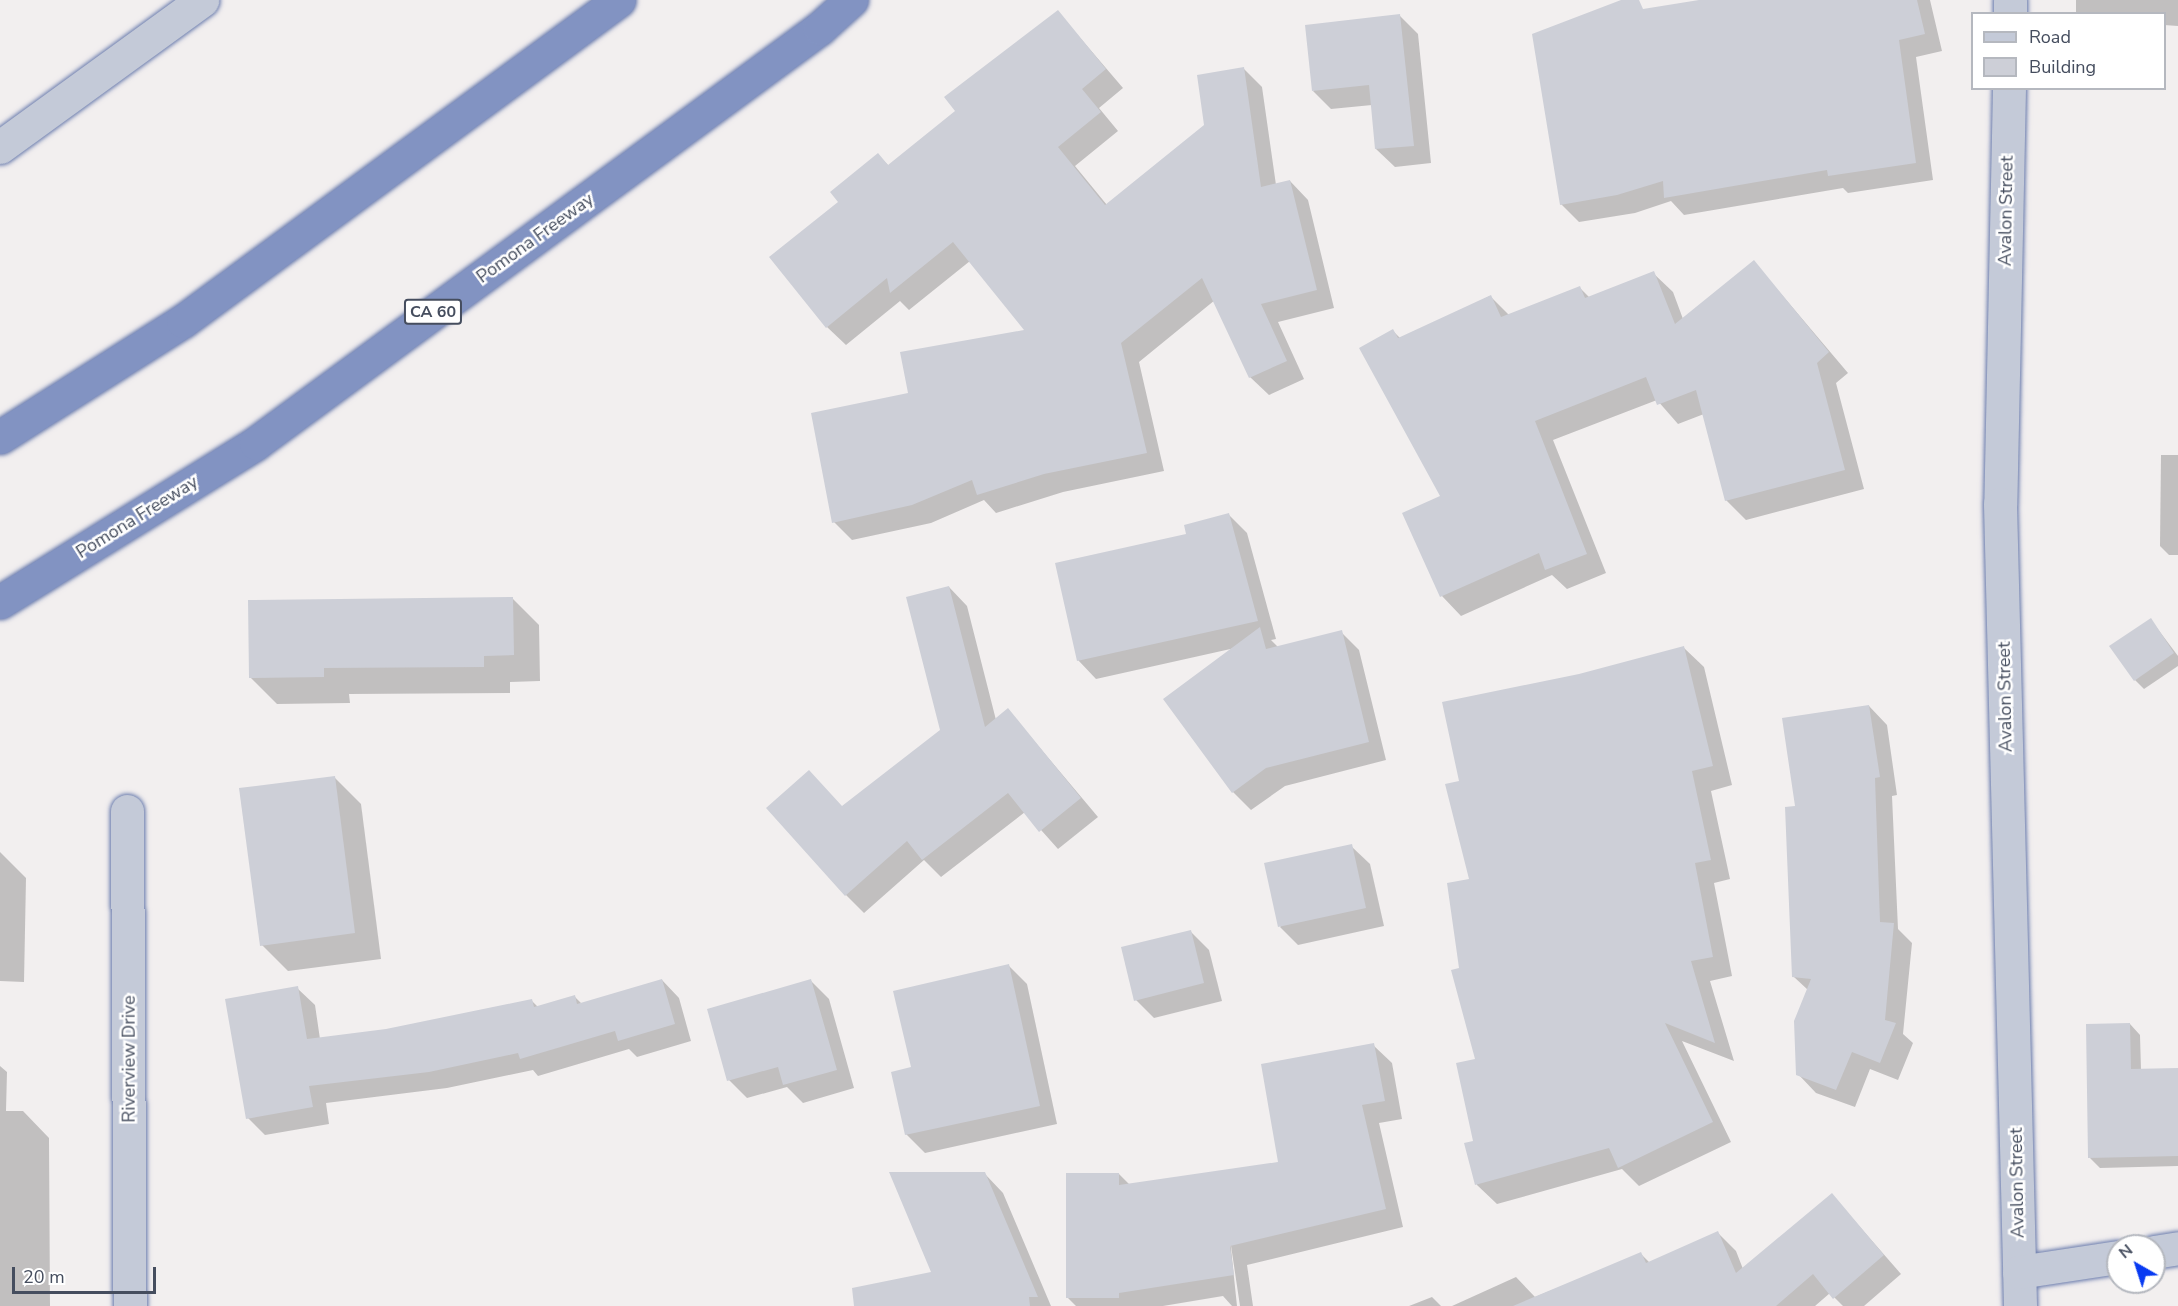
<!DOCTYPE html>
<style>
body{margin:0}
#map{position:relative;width:2178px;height:1306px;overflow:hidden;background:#f2efef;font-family:"Nunito Sans",sans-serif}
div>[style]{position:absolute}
.shadow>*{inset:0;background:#0003}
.building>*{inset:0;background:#cdcfd7}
.roads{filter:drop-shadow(0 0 2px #6d7eae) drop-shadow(0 0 2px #6d7eae)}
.minor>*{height:33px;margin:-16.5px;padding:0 16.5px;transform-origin:16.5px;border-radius:16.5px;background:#c4cad8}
.tertiary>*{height:33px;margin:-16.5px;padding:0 16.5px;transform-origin:16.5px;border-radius:16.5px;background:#c4cad8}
.motorway>*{height:33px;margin:-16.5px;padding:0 16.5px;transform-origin:16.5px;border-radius:16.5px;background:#8293c2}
span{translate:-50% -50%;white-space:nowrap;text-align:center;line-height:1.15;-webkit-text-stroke:5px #fff;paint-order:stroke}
.shield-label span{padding:2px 4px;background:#fff;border:2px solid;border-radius:4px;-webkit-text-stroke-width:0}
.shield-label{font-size:16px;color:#454d5e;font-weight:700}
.street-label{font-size:18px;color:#454d5e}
.legend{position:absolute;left:1971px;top:12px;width:195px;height:78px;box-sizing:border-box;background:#fff;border:2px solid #b5b8bf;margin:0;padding:8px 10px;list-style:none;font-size:18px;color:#454d5e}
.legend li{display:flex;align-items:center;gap:12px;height:30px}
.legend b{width:30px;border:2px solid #b5b8bf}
.north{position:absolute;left:2106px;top:1234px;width:60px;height:60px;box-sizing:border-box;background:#fff;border:2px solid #b5b8bf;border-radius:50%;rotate:321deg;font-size:16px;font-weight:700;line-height:24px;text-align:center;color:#454d5e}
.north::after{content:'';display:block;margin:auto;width:21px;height:27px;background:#083af2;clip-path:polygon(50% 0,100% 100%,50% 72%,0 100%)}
.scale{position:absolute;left:12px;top:1267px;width:144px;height:27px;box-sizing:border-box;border:3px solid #454d5e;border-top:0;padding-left:8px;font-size:18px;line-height:21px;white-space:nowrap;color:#454d5e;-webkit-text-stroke:4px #fff;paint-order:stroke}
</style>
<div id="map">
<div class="shadow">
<div style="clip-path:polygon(1709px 0,1930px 0,1942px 51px,1916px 57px,1933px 180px,1848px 193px,1843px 188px,1684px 215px,1671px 201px,1635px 213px,1579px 222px,1561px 204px,1614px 29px)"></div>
<div style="clip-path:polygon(2076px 0,2178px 0,2178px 26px,2164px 25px,2164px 14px,2076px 14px)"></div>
<div style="clip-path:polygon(1058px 12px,1123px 88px,1099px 108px,1118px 131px,1075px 166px,1107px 205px,1206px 125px,1244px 69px,1262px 87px,1276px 185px,1290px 181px,1308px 200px,1334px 308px,1278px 322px,1304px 379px,1269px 395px,1250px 377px,1215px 300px,1139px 362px,1164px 471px,1063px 492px,996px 513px,984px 500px,931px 523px,852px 540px,834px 522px,909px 394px,1027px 331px,970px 261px,909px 310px,900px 301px,846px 345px,827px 327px,840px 202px,878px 155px,889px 166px,957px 111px)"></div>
<div style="clip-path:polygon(1400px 16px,1418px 34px,1431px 163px,1395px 167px,1376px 149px,1372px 105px,1331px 109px,1313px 91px)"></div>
<div style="clip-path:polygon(1754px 262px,1848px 373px,1836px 383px,1864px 489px,1746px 520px,1726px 500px,1704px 414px,1678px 424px,1657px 400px,1553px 440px,1606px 573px,1567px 589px,1552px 575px,1461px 616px,1442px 596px,1404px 514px,1442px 496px,1393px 331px,1401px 339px,1490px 296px,1510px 316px,1580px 288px,1590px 298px,1653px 273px,1673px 292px,1683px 319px)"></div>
<div style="clip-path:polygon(2161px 455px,2178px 455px,2178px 555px,2169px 555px,2160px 546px)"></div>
<div style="clip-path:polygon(1229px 515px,1247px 533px,1276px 639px,1271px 640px,1278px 647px,1341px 632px,1359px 650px,1386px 760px,1285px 786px,1251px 810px,1233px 792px,1235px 648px,1096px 679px,1078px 660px,1188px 535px)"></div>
<div style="clip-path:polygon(949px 587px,967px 606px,996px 720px,1008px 710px,1098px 817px,1058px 849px,1025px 812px,941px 877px,924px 860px,864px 913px,846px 895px,843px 807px,942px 731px)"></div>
<div style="clip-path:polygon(512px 598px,539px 625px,540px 681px,510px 682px,510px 693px,349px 694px,350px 703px,277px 704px,250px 677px)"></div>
<div style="clip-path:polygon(2151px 620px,2178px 656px,2178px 666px,2144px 689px,2135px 680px)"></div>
<div style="clip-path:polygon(1684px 648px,1704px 667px,1732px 785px,1711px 791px,1730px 879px,1714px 883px,1732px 976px,1710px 981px,1734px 1061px,1682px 1041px,1731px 1142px,1639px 1186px,1622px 1169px,1497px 1204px,1477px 1185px,1466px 1144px,1475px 1142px,1476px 1060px,1460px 969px,1471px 881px,1460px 782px,1579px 675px)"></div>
<div style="clip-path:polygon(1869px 706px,1887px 725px,1897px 795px,1892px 796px,1898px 929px,1912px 943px,1903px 1034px,1913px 1043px,1898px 1080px,1870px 1069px,1855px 1107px,1816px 1093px,1798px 1074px,1808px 990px,1794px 977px,1797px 808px)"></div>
<div style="clip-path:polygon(334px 777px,361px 804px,381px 959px,288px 971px,262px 945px)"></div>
<div style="clip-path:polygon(1351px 846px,1370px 864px,1384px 926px,1298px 945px,1280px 927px)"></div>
<div style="clip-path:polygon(0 852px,26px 878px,24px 982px,0 981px)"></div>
<div style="clip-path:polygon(1191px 932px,1209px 950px,1222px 1001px,1154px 1018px,1136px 1000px)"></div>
<div style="clip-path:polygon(1009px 966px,1027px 984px,1057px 1124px,925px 1153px,906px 1134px,913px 1069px)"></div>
<div style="clip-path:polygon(662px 980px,679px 998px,691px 1041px,637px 1057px,629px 1049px,538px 1076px,533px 1070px,447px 1088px,326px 1103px,329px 1124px,265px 1135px,248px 1118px,297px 988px,315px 1005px,320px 1039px,386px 1030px,531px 1000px,538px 1007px,575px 997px,582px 1004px)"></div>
<div style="clip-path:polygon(811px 981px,829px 999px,854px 1088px,803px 1103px,787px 1087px,747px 1098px,729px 1080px)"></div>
<div style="clip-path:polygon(2130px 1024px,2140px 1035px,2141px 1070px,2178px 1069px,2178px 1166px,2100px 1168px,2090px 1158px)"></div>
<div style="clip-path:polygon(1373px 1045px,1392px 1063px,1402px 1119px,1379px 1123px,1403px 1227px,1247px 1265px,1253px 1306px,1240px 1306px,1230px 1239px,1237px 1306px,1232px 1306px,1223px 1296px,1163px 1306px,1076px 1306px,1067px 1297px,1119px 1174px,1130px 1185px,1280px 1163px)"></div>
<div style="clip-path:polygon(0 1066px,7px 1072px,6px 1111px,23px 1111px,49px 1138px,50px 1306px,0 1306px)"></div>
<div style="clip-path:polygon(985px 1174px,1003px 1193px,1051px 1306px,911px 1306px,933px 1273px)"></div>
<div style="clip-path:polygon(1832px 1195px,1901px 1274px,1864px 1306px,1843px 1306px,1830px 1293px,1815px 1306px,1452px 1306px,1516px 1277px,1535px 1297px,1641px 1254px,1650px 1263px,1718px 1233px,1736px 1251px,1743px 1269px)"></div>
<div style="clip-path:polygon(1432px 1297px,1441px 1306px,1409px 1306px)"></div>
</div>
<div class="building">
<div style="clip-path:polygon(1621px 0,1639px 0,1643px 9px,1699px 0,1917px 0,1925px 34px,1899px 40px,1916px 163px,1828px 176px,1827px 170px,1664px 198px,1663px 181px,1617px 195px,1560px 205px,1532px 34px)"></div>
<div style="clip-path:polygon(1058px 10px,1106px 69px,1082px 89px,1101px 112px,1058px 147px,1105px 205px,1204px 125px,1197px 75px,1244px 67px,1261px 187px,1290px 180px,1317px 290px,1261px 304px,1287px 361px,1249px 378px,1202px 278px,1121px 343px,1147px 453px,1044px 474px,977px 495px,972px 480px,912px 505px,832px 523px,811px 413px,908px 393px,900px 352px,1024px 330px,953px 242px,890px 293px,887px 278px,826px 328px,769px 257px,838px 202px,830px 192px,878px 153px,888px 165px,955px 111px,944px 97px)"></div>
<div style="clip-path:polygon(1400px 14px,1414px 146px,1375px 149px,1369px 85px,1312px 91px,1305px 25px)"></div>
<div style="clip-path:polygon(1754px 260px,1829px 352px,1817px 363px,1845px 470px,1725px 501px,1696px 390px,1657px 405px,1646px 377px,1535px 421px,1587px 554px,1545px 570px,1539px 553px,1440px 597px,1402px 513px,1440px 496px,1359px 348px,1393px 329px,1398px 338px,1491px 295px,1501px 317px,1580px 286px,1585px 298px,1654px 271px,1675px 324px)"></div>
<div style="clip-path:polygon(1229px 513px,1258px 621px,1077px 661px,1055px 563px,1186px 534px,1184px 525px)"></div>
<div style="clip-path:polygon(949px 586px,985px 727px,1008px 708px,1081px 798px,1039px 832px,1008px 793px,922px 860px,907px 841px,845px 896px,766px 808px,809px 770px,842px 806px,940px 730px,906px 597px)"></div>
<div style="clip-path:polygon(513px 597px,514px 655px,484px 656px,484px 667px,324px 668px,324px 677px,249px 678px,248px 600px)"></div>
<div style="clip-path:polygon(2151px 618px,2174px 653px,2134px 681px,2109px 646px)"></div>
<div style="clip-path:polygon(1260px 627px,1266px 649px,1342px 630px,1369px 742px,1266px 768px,1232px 793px,1163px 699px)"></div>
<div style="clip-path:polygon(1684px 646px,1713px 766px,1692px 771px,1711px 860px,1695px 863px,1713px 957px,1691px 961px,1715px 1043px,1665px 1023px,1713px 1122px,1618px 1168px,1609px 1148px,1475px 1185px,1464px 1143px,1473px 1141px,1456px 1063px,1475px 1059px,1451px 970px,1459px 968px,1447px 883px,1469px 879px,1445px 784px,1459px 781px,1442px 702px,1579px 674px)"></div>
<div style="clip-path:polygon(1869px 705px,1880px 777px,1875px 778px,1880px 922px,1894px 923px,1885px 1020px,1896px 1023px,1880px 1063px,1852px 1052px,1836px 1090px,1796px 1075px,1794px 1021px,1811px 979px,1792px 977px,1785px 807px,1795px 806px,1782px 718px)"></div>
<div style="clip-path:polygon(335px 776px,355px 933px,260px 946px,239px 788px)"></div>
<div style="clip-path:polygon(1352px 844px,1366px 908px,1278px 927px,1264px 863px)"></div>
<div style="clip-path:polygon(1191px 930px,1204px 983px,1134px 1001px,1121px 947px)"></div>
<div style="clip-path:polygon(1009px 964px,1040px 1106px,905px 1135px,891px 1072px,911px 1067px,893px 991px)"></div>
<div style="clip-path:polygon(662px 979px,675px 1024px,618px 1041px,615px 1031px,520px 1059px,518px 1053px,429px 1072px,309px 1086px,313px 1107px,246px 1119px,225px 999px,298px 986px,307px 1039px,386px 1029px,532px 999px,534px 1007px,575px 995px,577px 1004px)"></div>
<div style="clip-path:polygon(811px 979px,837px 1070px,783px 1085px,778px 1067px,727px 1081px,707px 1009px)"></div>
<div style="clip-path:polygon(2130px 1023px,2131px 1069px,2178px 1068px,2178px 1156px,2088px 1158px,2086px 1024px)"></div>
<div style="clip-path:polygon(1374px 1043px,1385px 1101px,1362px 1105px,1386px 1209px,1230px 1246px,1234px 1275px,1119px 1293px,1119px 1298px,1066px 1298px,1066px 1173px,1119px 1173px,1119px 1185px,1278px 1162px,1261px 1064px)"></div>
<div style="clip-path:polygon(889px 1172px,985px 1172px,1038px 1297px,1029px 1297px,1030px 1306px,854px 1306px,852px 1288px,931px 1272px)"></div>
<div style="clip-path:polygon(1832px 1193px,1884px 1255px,1833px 1299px,1813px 1274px,1776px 1306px,1513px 1306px,1641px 1252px,1646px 1263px,1718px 1231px,1736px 1273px)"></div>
</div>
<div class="roads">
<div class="minor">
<div style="left:2010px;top:14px;width:14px;rotate:-90deg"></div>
<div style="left:2009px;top:88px;width:416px;rotate:91.2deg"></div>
<div style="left:2000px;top:504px;width:802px;rotate:88.57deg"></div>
<div style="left:127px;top:811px;width:495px;rotate:89.7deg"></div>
<div style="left:2154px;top:1252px;width:24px;rotate:-9deg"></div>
<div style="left:2019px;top:1272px;width:100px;rotate:-8.6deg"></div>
</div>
<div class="tertiary">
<div style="left:0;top:147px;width:250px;rotate:-36deg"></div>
</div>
<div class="motorway">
<div style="left:0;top:437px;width:217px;rotate:-32.4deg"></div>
<div style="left:183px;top:321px;width:541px;rotate:-36.36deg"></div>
<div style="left:0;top:602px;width:301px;rotate:-31.8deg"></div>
<div style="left:256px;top:443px;width:700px;rotate:-36.35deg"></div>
<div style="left:820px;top:28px;width:42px;rotate:-42.1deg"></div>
</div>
</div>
<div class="shield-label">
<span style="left:433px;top:312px">CA 60</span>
</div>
<div class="street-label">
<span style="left:2006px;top:211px;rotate:-89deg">Avalon Street</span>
<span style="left:535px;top:238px;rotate:-36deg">Pomona Freeway</span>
<span style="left:137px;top:517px;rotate:-32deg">Pomona Freeway</span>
<span style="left:2005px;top:697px;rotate:-91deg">Avalon Street</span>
<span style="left:129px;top:1059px;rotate:-90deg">Riverview Drive</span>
<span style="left:2017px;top:1183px;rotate:-91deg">Avalon Street</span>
</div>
<ul class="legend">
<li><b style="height:8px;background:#c4cad8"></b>Road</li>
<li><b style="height:16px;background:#cdcfd7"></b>Building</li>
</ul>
<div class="north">N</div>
<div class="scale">20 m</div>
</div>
